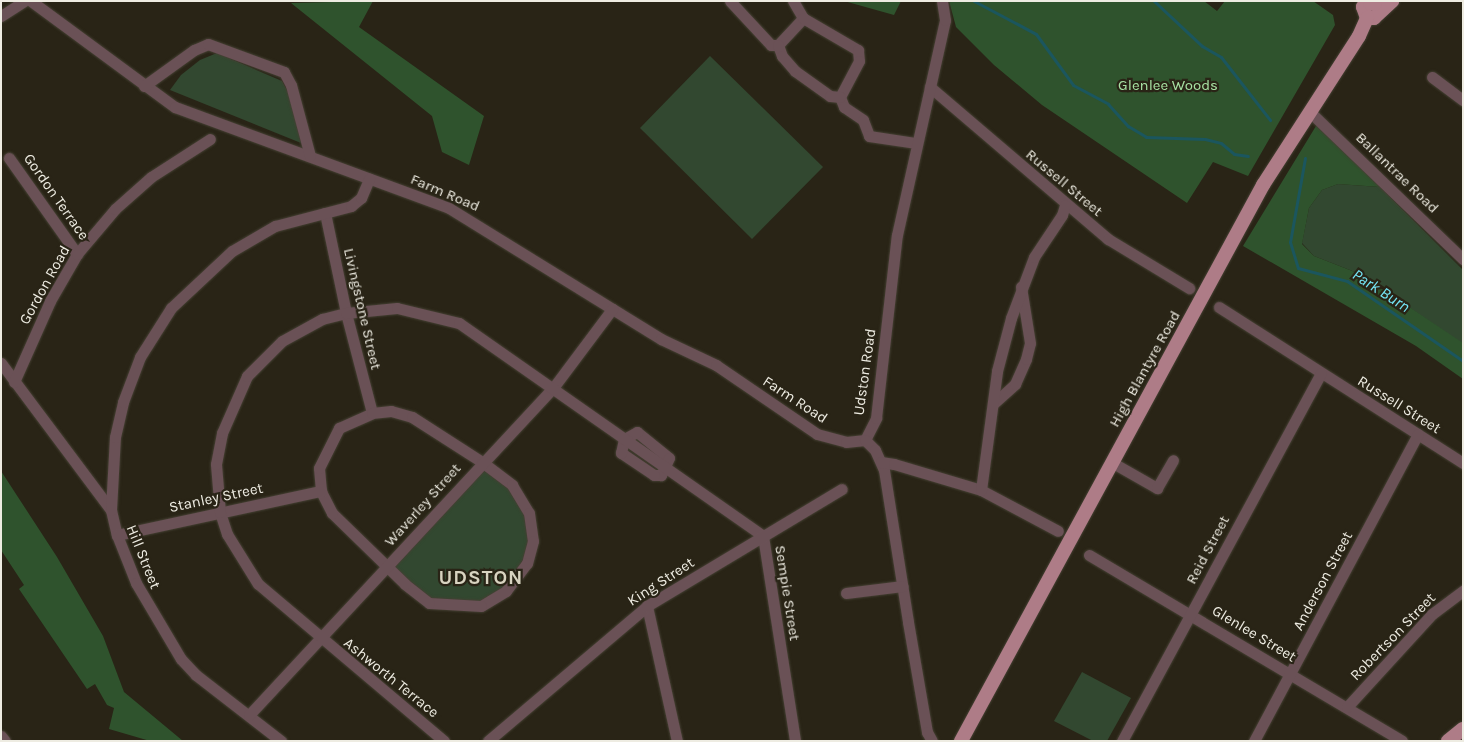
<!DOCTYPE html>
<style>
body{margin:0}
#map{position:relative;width:1464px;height:742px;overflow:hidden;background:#292416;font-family:Karla,sans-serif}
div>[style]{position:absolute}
.green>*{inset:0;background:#324830}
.forest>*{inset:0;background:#2f532d}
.stream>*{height:3px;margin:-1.5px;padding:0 1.5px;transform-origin:1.5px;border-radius:1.5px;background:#1b565e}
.roads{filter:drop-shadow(0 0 1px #454033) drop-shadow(0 0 1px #454033)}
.minor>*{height:11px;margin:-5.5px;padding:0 5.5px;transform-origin:5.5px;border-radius:5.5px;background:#6a5156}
.major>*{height:14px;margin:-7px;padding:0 7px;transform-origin:7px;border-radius:7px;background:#ae7c87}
span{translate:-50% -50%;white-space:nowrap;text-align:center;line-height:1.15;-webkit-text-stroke:4.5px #292416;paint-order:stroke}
.park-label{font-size:15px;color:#a7e2a3}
.street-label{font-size:15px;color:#eeece2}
.water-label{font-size:16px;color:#75e6f7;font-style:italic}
.district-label{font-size:20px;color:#d8d3c0;font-weight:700;letter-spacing:1px}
.frame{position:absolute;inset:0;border:2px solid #eeece2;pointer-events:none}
</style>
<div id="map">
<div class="green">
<div style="clip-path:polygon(217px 53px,282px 81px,290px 96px,301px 143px,170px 90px,181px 75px,200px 60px)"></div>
<div style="clip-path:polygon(710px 56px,823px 167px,752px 239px,640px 128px)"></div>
<div style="clip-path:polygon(1338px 184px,1380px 187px,1463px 270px,1463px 344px,1360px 274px,1314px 256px,1302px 243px,1309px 208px,1322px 190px)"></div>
<div style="clip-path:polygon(482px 462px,512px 485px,529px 513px,533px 541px,506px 591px,481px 606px,429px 603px,386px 567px)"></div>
<div style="clip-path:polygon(1082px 672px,1131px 698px,1107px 741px,1093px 741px,1054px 721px)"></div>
</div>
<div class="forest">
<div style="clip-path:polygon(373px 1px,359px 27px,484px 116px,469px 165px,442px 152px,432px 116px,291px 3px)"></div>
<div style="clip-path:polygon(844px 1px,901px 1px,894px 15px)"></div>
<div style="clip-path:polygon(949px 1px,1204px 1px,1217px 11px,1225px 1px,1313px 1px,1333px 15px,1335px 25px,1248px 176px,1213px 162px,1187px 203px,1042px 105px,994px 65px,956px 27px)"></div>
<div style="clip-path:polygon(1316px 126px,1321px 126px,1380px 187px,1338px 184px,1322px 190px,1309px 208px,1302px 244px,1314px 256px,1360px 274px,1463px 343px,1463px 379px,1416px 346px,1243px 246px)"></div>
<div style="clip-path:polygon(1px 471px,57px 557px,103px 636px,124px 692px,183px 741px,150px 741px,109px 729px,114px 708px,107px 705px,95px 684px,87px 689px,19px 589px,24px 585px,1px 550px)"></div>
</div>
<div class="stream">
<div style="left:974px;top:1px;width:70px;rotate:28deg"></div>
<div style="left:1036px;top:34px;width:63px;rotate:54deg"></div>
<div style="left:1073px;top:85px;width:40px;rotate:28deg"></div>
<div style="left:1108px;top:104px;width:30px;rotate:48deg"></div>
<div style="left:1128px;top:126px;width:21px;rotate:31deg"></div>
<div style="left:1146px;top:137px;width:59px;rotate:1.9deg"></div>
<div style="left:1205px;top:139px;width:16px;rotate:14deg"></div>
<div style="left:1221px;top:143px;width:17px;rotate:40deg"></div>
<div style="left:1234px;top:154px;width:14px;rotate:8deg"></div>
<div style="left:1154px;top:1px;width:66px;rotate:43.2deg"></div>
<div style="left:1202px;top:46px;width:22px;rotate:30deg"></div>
<div style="left:1221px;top:57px;width:80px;rotate:52.1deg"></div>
<div style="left:1305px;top:158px;width:85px;rotate:100.1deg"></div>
<div style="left:1290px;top:242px;width:27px;rotate:73deg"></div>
<div style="left:1298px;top:268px;width:51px;rotate:14.9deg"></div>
<div style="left:1347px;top:281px;width:141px;rotate:34.6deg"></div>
</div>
<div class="roads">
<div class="minor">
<div style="left:31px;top:1px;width:179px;rotate:36.4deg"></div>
<div style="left:175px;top:107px;width:292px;rotate:20.2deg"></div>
<div style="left:449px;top:208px;width:249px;rotate:31.7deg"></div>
<div style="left:661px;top:339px;width:61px;rotate:25.3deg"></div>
<div style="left:716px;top:365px;width:122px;rotate:34.3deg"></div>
<div style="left:817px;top:434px;width:30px;rotate:15deg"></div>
<div style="left:846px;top:442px;width:19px;rotate:-6deg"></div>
<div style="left:730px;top:1px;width:60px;rotate:47deg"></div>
<div style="left:771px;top:45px;width:7px"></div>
<div style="left:778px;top:45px;width:37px;rotate:-47deg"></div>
<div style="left:803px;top:18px;width:20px;rotate:-120deg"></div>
<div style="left:1px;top:16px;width:27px;rotate:-33deg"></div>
<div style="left:803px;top:18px;width:64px;rotate:30.2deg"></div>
<div style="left:858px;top:50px;width:11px;rotate:85deg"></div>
<div style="left:859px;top:61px;width:41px;rotate:117.8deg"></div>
<div style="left:840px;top:97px;width:11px;rotate:68deg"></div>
<div style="left:844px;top:107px;width:23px;rotate:34deg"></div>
<div style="left:863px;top:120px;width:17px;rotate:69deg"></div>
<div style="left:869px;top:136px;width:48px;rotate:8.5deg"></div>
<div style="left:778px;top:45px;width:12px;rotate:70deg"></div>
<div style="left:782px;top:56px;width:20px;rotate:49deg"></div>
<div style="left:795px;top:71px;width:43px;rotate:35.5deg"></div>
<div style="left:830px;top:96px;width:10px;rotate:6deg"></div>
<div style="left:1432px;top:77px;width:39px;rotate:37deg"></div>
<div style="left:144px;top:86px;width:62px;rotate:-35.8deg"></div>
<div style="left:194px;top:50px;width:15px;rotate:-23deg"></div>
<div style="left:208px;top:44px;width:81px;rotate:20.2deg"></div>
<div style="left:284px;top:72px;width:15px;rotate:62deg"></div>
<div style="left:291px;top:85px;width:73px;rotate:75deg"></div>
<div style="left:930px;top:87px;width:234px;rotate:40.5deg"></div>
<div style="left:1108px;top:239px;width:95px;rotate:31.2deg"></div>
<div style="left:1309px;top:111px;width:214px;rotate:43.9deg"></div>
<div style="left:9px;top:158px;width:118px;rotate:54.7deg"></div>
<div style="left:325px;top:213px;width:102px;rotate:78.1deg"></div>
<div style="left:346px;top:313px;width:103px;rotate:75.4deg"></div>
<div style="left:1219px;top:307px;width:290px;rotate:32.6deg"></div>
<div style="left:1px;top:363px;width:184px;rotate:53.2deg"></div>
<div style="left:111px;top:510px;width:26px;rotate:77deg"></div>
<div style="left:117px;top:535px;width:52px;rotate:68.4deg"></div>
<div style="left:136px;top:583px;width:88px;rotate:59.4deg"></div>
<div style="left:181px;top:659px;width:22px;rotate:47deg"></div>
<div style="left:196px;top:675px;width:108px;rotate:37.8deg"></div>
<div style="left:14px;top:382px;width:89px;rotate:-66deg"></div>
<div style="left:50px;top:301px;width:54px;rotate:-60.1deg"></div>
<div style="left:77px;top:254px;width:59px;rotate:-49.8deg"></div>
<div style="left:115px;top:209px;width:48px;rotate:-41.6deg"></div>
<div style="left:151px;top:177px;width:70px;rotate:-32.8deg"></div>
<div style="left:993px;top:404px;width:30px;rotate:-42deg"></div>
<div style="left:1015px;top:384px;width:27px;rotate:-66deg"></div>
<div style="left:1026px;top:359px;width:16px;rotate:-76deg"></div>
<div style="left:1030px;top:343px;width:57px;rotate:-99.1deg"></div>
<div style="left:391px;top:411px;width:22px;rotate:16deg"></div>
<div style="left:412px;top:417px;width:83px;rotate:32.7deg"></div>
<div style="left:482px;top:462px;width:38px;rotate:37deg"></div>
<div style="left:512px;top:485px;width:33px;rotate:59deg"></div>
<div style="left:529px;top:513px;width:28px;rotate:82deg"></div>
<div style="left:533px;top:541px;width:23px;rotate:105deg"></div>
<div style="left:527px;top:563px;width:35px;rotate:127deg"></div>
<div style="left:506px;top:591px;width:29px;rotate:149deg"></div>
<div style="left:481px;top:606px;width:52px;rotate:-176.7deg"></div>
<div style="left:429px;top:603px;width:31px;rotate:-142deg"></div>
<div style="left:405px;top:584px;width:102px;rotate:-135.8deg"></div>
<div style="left:332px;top:513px;width:25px;rotate:-117deg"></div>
<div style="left:321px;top:491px;width:23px;rotate:-95deg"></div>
<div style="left:319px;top:468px;width:45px;rotate:-63.4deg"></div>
<div style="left:339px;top:428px;width:36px;rotate:-24deg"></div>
<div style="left:372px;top:413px;width:19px;rotate:-6deg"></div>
<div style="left:637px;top:432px;width:41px;rotate:39.1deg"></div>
<div style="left:669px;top:458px;width:19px;rotate:115deg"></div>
<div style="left:661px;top:475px;width:7px;rotate:180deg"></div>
<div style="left:654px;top:475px;width:40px;rotate:-146deg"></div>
<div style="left:621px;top:453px;width:14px;rotate:-78deg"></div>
<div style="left:624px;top:439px;width:15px;rotate:-28deg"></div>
<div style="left:865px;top:440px;width:25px;rotate:-63deg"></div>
<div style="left:876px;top:418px;width:184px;rotate:-83.5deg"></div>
<div style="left:897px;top:235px;width:220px;rotate:-77.4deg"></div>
<div style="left:945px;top:20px;width:19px;rotate:-99deg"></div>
<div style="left:865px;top:440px;width:14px;rotate:45deg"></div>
<div style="left:875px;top:450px;width:22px;rotate:66deg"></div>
<div style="left:884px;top:470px;width:154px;rotate:81deg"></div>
<div style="left:908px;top:622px;width:112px;rotate:80.2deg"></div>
<div style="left:927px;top:732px;width:10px;rotate:61deg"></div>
<div style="left:881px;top:462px;width:13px;rotate:9deg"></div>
<div style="left:894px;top:464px;width:91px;rotate:16.6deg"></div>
<div style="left:981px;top:490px;width:87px;rotate:28deg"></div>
<div style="left:1113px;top:463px;width:51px;rotate:29.6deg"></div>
<div style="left:1157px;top:488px;width:32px;rotate:-60deg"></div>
<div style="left:981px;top:490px;width:120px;rotate:-82.3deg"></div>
<div style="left:997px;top:371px;width:55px;rotate:-75.2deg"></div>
<div style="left:1011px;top:318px;width:65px;rotate:-69.3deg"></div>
<div style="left:1034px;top:257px;width:50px;rotate:-56.3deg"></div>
<div style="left:1062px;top:215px;width:10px;rotate:-73deg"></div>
<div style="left:111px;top:510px;width:73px;rotate:-86.9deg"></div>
<div style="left:115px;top:437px;width:36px;rotate:-77deg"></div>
<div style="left:123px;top:402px;width:48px;rotate:-69.3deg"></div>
<div style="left:140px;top:357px;width:58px;rotate:-57.7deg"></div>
<div style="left:171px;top:308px;width:83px;rotate:-43.1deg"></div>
<div style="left:232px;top:251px;width:50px;rotate:-30.2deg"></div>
<div style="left:275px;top:226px;width:79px;rotate:-14.7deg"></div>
<div style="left:351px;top:206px;width:13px;rotate:-39deg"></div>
<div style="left:361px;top:198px;width:21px;rotate:-67deg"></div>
<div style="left:117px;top:535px;width:209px;rotate:-12.2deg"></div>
<div style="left:1089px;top:555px;width:364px;rotate:30.7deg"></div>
<div style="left:846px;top:593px;width:57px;rotate:-7deg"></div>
<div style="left:647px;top:606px;width:138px;rotate:77.5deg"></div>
<div style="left:1347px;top:707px;width:126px;rotate:-47.6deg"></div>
<div style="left:1432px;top:614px;width:39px;rotate:-37deg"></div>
<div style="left:249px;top:715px;width:446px;rotate:-47.1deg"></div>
<div style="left:553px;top:388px;width:99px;rotate:-53.2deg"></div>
<div style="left:1px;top:736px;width:6px;rotate:51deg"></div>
<div style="left:444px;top:741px;width:243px;rotate:-139.8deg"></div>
<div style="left:258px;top:584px;width:59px;rotate:-121.8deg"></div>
<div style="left:227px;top:534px;width:23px;rotate:-108deg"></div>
<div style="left:220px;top:512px;width:48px;rotate:-94.8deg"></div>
<div style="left:216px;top:464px;width:32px;rotate:-79deg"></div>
<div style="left:222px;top:433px;width:62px;rotate:-66.3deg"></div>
<div style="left:247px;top:376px;width:49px;rotate:-45deg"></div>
<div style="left:282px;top:341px;width:46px;rotate:-28.8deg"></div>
<div style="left:322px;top:319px;width:25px;rotate:-14deg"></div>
<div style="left:346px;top:313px;width:51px;rotate:-5.6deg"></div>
<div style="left:397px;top:308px;width:64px;rotate:13.6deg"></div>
<div style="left:459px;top:323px;width:371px;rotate:35deg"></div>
<div style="left:763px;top:536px;width:207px;rotate:81.1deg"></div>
<div style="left:488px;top:741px;width:209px;rotate:-40.3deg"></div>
<div style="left:647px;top:606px;width:227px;rotate:-31deg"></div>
<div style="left:1122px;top:741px;width:418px;rotate:-61.6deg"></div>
<div style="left:1254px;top:741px;width:348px;rotate:-61.9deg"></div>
</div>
<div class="major">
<div style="left:1367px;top:18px;width:7px"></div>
<div style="left:1374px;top:18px;width:25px;rotate:-43deg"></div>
<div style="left:1367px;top:18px;width:12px;rotate:-110deg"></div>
<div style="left:1363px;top:7px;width:8px;rotate:-30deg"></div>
<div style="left:1370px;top:3px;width:5px;rotate:11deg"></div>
<div style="left:961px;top:741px;width:633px;rotate:-61.49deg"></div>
<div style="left:1263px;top:185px;width:177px;rotate:-57.2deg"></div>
<div style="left:1359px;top:36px;width:20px;rotate:-66deg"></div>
<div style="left:1448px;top:741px;width:19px;rotate:-39deg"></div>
</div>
</div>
<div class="park-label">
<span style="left:1168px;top:86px">Glenlee Woods</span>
</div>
<div class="street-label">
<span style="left:1397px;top:173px;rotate:44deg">Ballantrae Road</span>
<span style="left:1064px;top:183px;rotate:40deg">Russell Street</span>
<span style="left:445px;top:193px;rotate:23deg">Farm Road</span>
<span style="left:56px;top:197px;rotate:55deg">Gordon Terrace</span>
<span style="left:45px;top:285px;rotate:-61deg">Gordon Road</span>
<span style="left:362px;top:309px;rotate:77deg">Livingstone Street</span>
<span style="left:1145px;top:369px;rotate:-61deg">High Blantyre Road</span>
<span style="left:865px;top:372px;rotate:-82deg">Udston Road</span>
<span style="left:795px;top:400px;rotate:33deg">Farm Road</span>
<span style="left:1399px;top:405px;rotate:32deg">Russell Street</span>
<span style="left:216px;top:498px;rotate:-12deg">Stanley Street</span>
<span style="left:423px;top:505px;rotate:-48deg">Waverley Street</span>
<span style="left:1208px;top:550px;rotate:-62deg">Reid Street</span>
<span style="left:143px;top:557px;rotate:68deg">Hill Street</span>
<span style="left:1323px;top:581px;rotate:-62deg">Anderson Street</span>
<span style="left:661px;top:582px;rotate:-33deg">King Street</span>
<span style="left:787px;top:593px;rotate:81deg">Sempie Street</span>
<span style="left:1254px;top:634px;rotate:31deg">Glenlee Street</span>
<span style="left:1393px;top:637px;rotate:-46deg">Robertson Street</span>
<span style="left:391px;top:678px;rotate:39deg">Ashworth Terrace</span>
</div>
<div class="water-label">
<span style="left:1381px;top:291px;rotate:33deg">Park Burn</span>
</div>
<div class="district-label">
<span style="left:481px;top:577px">UDSTON</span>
</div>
<div class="frame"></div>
</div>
